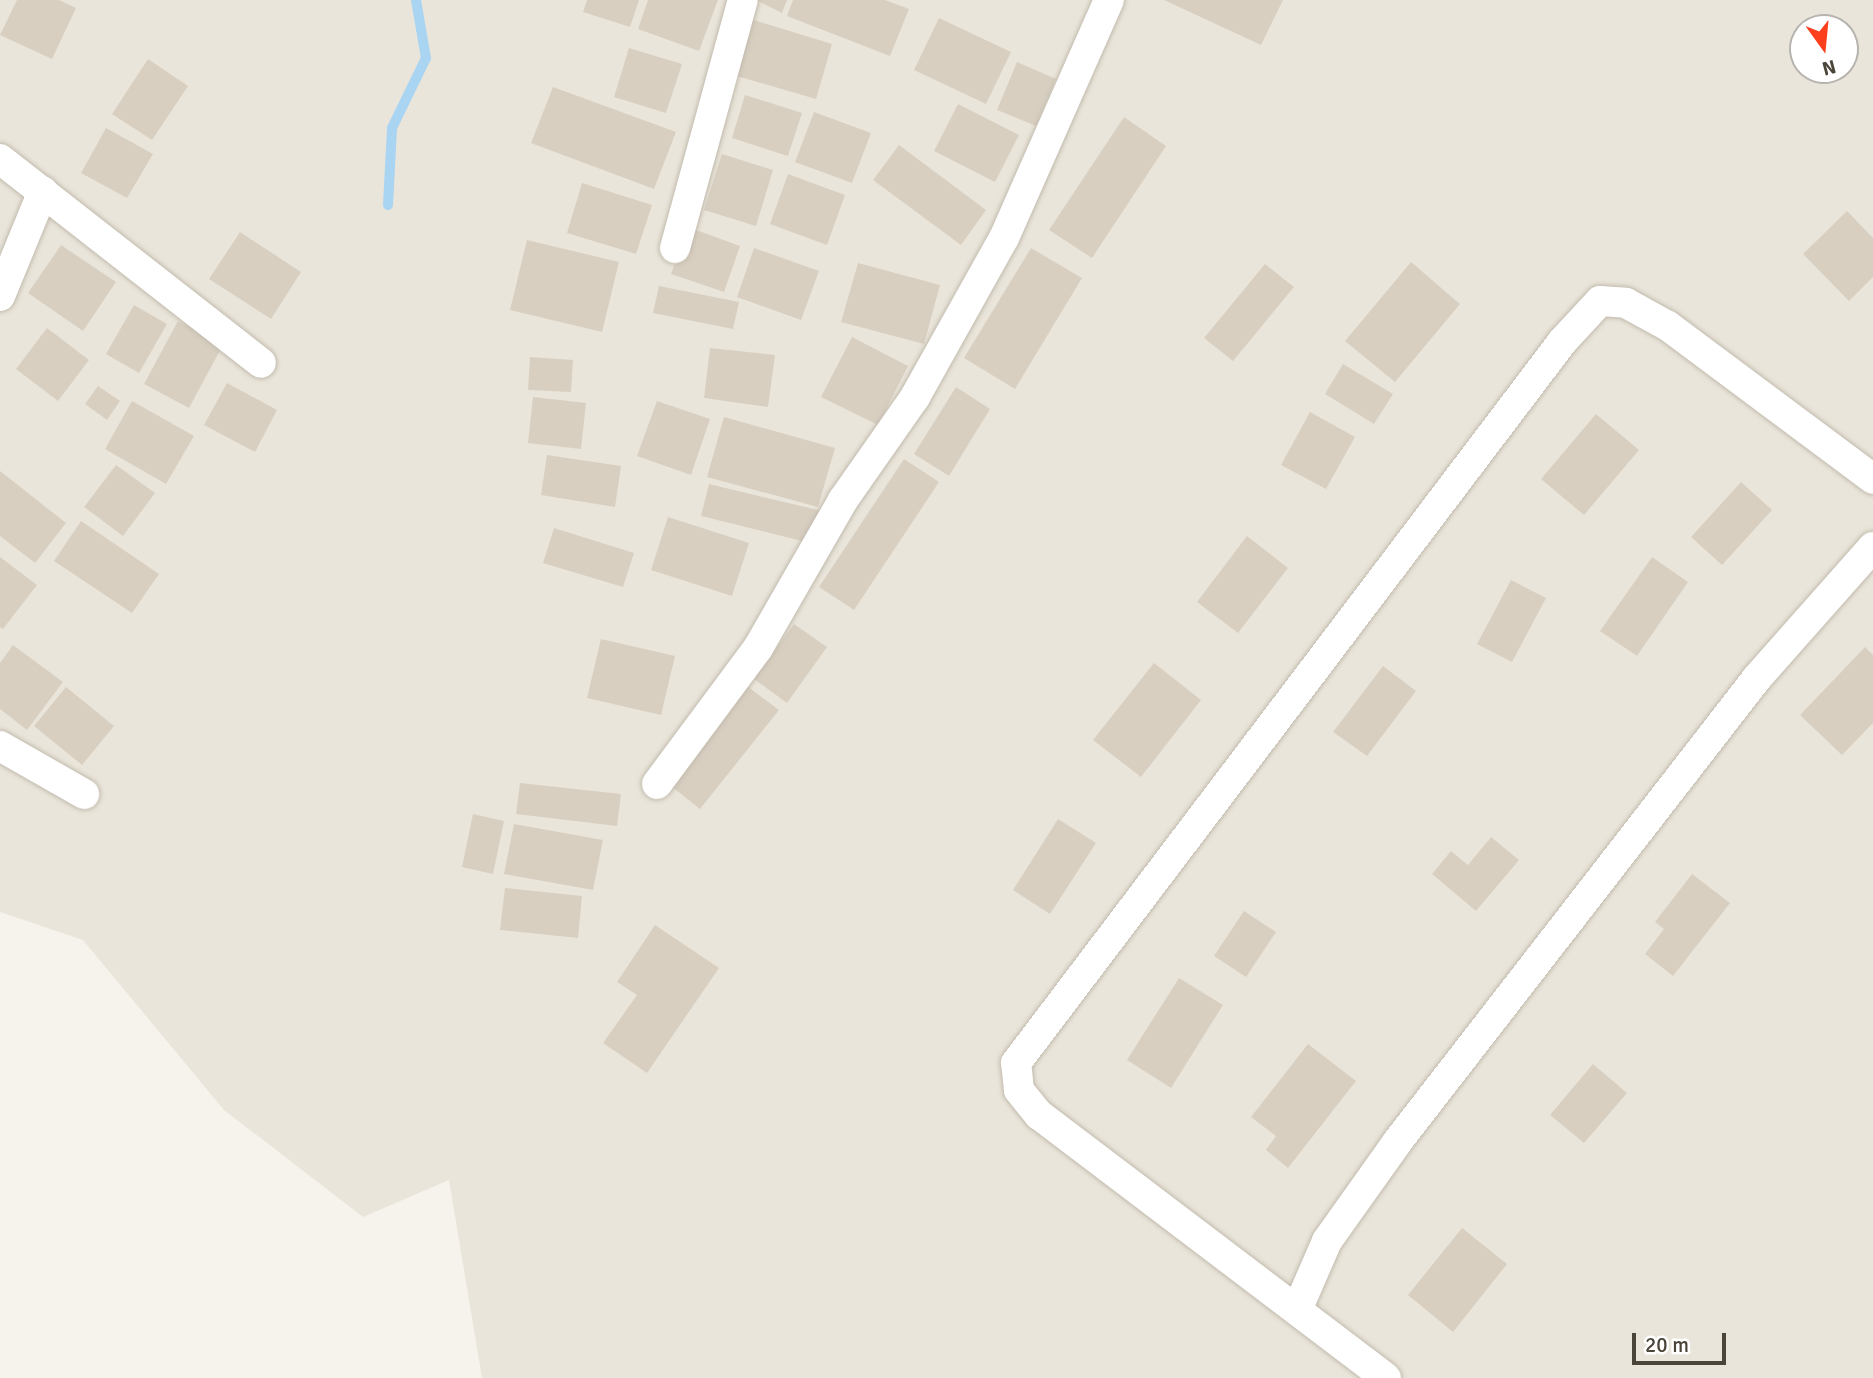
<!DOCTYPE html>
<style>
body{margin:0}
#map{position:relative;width:1873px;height:1378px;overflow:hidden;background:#f6f3ec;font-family:Signika,sans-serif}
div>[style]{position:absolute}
.residential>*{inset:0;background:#eae5da}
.stream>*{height:10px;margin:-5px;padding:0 5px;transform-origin:5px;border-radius:5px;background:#a9d4f2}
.building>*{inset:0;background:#d8cfc1}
.roads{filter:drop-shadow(0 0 2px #c2bbae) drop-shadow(0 0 2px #c2bbae)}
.minor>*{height:30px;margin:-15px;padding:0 15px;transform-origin:15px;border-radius:15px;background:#fff}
span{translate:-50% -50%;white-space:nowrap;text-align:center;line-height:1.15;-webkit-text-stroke:7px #fff;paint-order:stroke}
.north{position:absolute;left:1789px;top:14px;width:70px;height:70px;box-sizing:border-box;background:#fff;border:2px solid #b7b4b0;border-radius:50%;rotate:165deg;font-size:19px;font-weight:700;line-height:28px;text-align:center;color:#4b4439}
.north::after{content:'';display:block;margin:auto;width:24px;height:32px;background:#fc3f1d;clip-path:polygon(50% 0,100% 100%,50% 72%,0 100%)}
.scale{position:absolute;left:1632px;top:1333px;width:94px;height:32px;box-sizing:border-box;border:4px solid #4b4439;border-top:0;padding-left:9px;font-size:21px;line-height:24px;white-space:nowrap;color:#4b4439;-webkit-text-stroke:5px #fff;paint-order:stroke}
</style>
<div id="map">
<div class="residential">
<div style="clip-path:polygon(evenodd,0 0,1873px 0,1873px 1378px,482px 1378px,449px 1180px,363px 1217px,224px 1110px,83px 940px,0 912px,0 0,1803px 28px,1845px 28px,1845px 70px,1803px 70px,1803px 28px)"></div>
</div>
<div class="stream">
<div style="left:388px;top:205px;width:77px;rotate:-87deg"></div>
<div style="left:392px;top:128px;width:78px;rotate:-64.1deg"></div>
<div style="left:426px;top:58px;width:59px;rotate:-99.8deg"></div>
</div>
<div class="building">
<div style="clip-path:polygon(17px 0,59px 0,76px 8px,52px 59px,0 35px)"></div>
<div style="clip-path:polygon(587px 0,639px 0,630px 27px,583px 12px)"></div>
<div style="clip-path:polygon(648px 0,718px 0,699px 51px,638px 29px)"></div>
<div style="clip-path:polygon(756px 0,787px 0,782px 13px)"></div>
<div style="clip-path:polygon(793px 0,885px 0,909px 9px,890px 56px,787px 16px)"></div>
<div style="clip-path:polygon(1164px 0,1283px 0,1261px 45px)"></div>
<div style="clip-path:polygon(747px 18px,832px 44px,816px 99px,730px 74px)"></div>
<div style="clip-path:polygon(939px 18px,1011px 52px,986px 104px,914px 70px)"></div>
<div style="clip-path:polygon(629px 48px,682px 64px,666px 113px,614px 97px)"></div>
<div style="clip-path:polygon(148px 59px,188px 86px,152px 140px,112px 114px)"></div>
<div style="clip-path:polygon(1017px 62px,1056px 79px,1036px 126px,997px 110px)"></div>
<div style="clip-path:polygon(553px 87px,676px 132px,654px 189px,531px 143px)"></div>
<div style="clip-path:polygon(745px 95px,802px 113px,788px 156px,732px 138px)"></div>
<div style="clip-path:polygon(958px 104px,1019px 135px,995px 182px,934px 151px)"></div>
<div style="clip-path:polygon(814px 112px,871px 133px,852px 183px,795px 162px)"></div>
<div style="clip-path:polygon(1124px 117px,1166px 146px,1092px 258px,1049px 230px)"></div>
<div style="clip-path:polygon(106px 128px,153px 154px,127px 198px,81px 173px)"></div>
<div style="clip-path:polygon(899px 145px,986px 210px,961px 245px,873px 180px)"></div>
<div style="clip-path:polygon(722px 154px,773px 170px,756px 226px,704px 210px)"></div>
<div style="clip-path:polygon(788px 174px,845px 195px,827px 245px,770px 224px)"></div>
<div style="clip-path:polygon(582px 183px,652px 205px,636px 254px,567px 233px)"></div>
<div style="clip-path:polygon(1847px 211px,1873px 238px,1873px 277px,1849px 301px,1803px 254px)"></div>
<div style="clip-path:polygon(688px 227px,740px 246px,724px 292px,671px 274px)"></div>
<div style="clip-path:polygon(240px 232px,301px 272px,271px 319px,209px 279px)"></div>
<div style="clip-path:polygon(527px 240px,619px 262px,602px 332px,510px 310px)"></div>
<div style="clip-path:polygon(61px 245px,116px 282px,83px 331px,28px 293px)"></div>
<div style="clip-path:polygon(754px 248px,819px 271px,801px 320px,737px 297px)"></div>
<div style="clip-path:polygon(1031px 248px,1082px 278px,1015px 389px,964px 358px)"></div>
<div style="clip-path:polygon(1411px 262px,1460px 304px,1395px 382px,1345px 341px)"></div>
<div style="clip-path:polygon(858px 263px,940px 285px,924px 344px,841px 322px)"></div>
<div style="clip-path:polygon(1265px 264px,1294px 287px,1233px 361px,1204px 338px)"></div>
<div style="clip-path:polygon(659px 286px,739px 302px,733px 329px,653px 313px)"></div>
<div style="clip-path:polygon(134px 305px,167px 324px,139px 373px,106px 354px)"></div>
<div style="clip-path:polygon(178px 321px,223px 345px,189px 408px,144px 384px)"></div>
<div style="clip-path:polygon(47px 328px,89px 360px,58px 401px,16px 369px)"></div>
<div style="clip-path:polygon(852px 337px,908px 366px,878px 425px,821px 397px)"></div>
<div style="clip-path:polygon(710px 348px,775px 355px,768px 407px,704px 398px)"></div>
<div style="clip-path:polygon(530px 357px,573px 360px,571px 392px,528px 390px)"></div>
<div style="clip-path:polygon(1343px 364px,1393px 394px,1374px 424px,1325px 394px)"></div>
<div style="clip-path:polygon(227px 383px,277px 410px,255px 452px,204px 425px)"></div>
<div style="clip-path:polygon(98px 386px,120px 401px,107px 420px,85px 404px)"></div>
<div style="clip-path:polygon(956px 387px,990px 409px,949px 476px,914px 454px)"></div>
<div style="clip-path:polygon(533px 397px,586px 403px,581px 449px,528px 443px)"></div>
<div style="clip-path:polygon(132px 401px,194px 436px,166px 484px,105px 449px)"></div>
<div style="clip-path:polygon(657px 401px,710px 419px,691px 475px,637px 456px)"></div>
<div style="clip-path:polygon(1310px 412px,1355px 437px,1326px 489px,1281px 465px)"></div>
<div style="clip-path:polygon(1596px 414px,1639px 450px,1584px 515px,1541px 479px)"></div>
<div style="clip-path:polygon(724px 417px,835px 448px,818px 507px,707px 477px)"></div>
<div style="clip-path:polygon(547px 455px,621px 466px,615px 507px,541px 495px)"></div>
<div style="clip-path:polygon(904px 459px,939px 482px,854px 610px,819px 587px)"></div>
<div style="clip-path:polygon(116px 465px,155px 493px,123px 536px,84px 507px)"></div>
<div style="clip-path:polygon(0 471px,66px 523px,35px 563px,0 536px)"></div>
<div style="clip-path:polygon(1741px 482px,1772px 510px,1722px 565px,1691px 537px)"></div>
<div style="clip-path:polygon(709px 484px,822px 511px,814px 544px,701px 516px)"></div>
<div style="clip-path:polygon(668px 517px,749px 543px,732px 596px,651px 570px)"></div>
<div style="clip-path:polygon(81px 521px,159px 574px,132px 613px,54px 561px)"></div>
<div style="clip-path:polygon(554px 528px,634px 553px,623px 587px,543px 563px)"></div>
<div style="clip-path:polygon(1247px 536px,1288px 568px,1238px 633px,1197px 602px)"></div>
<div style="clip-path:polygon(0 557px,37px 585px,3px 629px,0 627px)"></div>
<div style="clip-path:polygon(1652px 557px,1688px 582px,1637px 656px,1600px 631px)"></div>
<div style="clip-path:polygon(1511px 580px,1546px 598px,1512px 662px,1477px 644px)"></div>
<div style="clip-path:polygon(794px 624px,827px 647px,787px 703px,754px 679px)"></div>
<div style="clip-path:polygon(601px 639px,675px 656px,661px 715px,587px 698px)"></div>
<div style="clip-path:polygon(13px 645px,63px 682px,27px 730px,0 709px,0 663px)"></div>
<div style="clip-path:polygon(1865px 647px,1873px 655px,1873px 723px,1842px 755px,1800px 715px)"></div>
<div style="clip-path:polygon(1154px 663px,1201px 700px,1141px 777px,1093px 740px)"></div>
<div style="clip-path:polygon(1383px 666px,1416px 691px,1367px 756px,1333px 732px)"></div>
<div style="clip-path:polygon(740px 681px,779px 710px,700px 809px,662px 779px)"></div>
<div style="clip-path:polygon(66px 687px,114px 726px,82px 765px,34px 726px)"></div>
<div style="clip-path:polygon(520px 783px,621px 794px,617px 826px,516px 814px)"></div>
<div style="clip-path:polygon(473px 814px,504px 821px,493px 874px,462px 867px)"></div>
<div style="clip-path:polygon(1058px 819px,1096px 843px,1050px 914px,1013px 890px)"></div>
<div style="clip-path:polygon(514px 824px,603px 840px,593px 890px,504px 874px)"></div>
<div style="clip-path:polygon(1491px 837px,1519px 860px,1476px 911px,1432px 874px,1451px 851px,1468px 865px)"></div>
<div style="clip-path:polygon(1692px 874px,1730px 903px,1673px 976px,1645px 954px,1664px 929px,1655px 922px)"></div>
<div style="clip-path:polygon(505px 888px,582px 896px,578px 938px,500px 930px)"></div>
<div style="clip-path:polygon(1244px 911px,1276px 932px,1246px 977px,1214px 956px)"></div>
<div style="clip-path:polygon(655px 925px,719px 968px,647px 1073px,603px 1043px,637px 995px,617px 982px)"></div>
<div style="clip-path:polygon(1179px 978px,1223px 1005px,1171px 1088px,1127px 1060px)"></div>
<div style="clip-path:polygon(1308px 1044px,1356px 1081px,1288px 1168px,1266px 1150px,1276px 1136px,1251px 1117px)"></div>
<div style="clip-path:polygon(1593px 1064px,1627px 1093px,1584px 1143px,1550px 1115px)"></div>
<div style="clip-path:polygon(1462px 1228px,1507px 1264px,1453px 1332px,1408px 1295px)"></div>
</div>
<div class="roads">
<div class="minor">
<div style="left:0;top:159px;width:331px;rotate:38deg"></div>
<div style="left:675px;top:248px;width:257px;rotate:-74.7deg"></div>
<div style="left:0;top:296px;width:113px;rotate:-67.7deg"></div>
<div style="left:0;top:746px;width:97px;rotate:29.7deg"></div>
<div style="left:657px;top:784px;width:169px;rotate:-53.4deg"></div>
<div style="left:758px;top:648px;width:171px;rotate:-60.1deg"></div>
<div style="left:843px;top:500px;width:126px;rotate:-55deg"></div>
<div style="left:915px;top:397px;width:182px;rotate:-60.8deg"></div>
<div style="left:1004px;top:238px;width:260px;rotate:-66.2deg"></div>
<div style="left:1297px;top:1310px;width:75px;rotate:-66.5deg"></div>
<div style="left:1327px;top:1241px;width:123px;rotate:-54.6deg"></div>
<div style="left:1398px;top:1141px;width:586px;rotate:-52.21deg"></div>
<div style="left:1757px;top:678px;width:175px;rotate:-48.5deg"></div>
<div style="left:1386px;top:1378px;width:435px;rotate:-142.8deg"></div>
<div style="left:1039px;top:1115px;width:32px;rotate:-129deg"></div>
<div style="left:1019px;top:1090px;width:27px;rotate:-96deg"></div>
<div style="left:1016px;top:1063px;width:904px;rotate:-52.86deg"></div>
<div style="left:1562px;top:342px;width:56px;rotate:-47.2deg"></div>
<div style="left:1600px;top:301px;width:26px;rotate:4deg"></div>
<div style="left:1626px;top:303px;width:48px;rotate:28.7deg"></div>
<div style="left:1668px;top:326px;width:256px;rotate:36.7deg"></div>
</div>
</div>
<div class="north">N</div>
<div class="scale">20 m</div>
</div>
